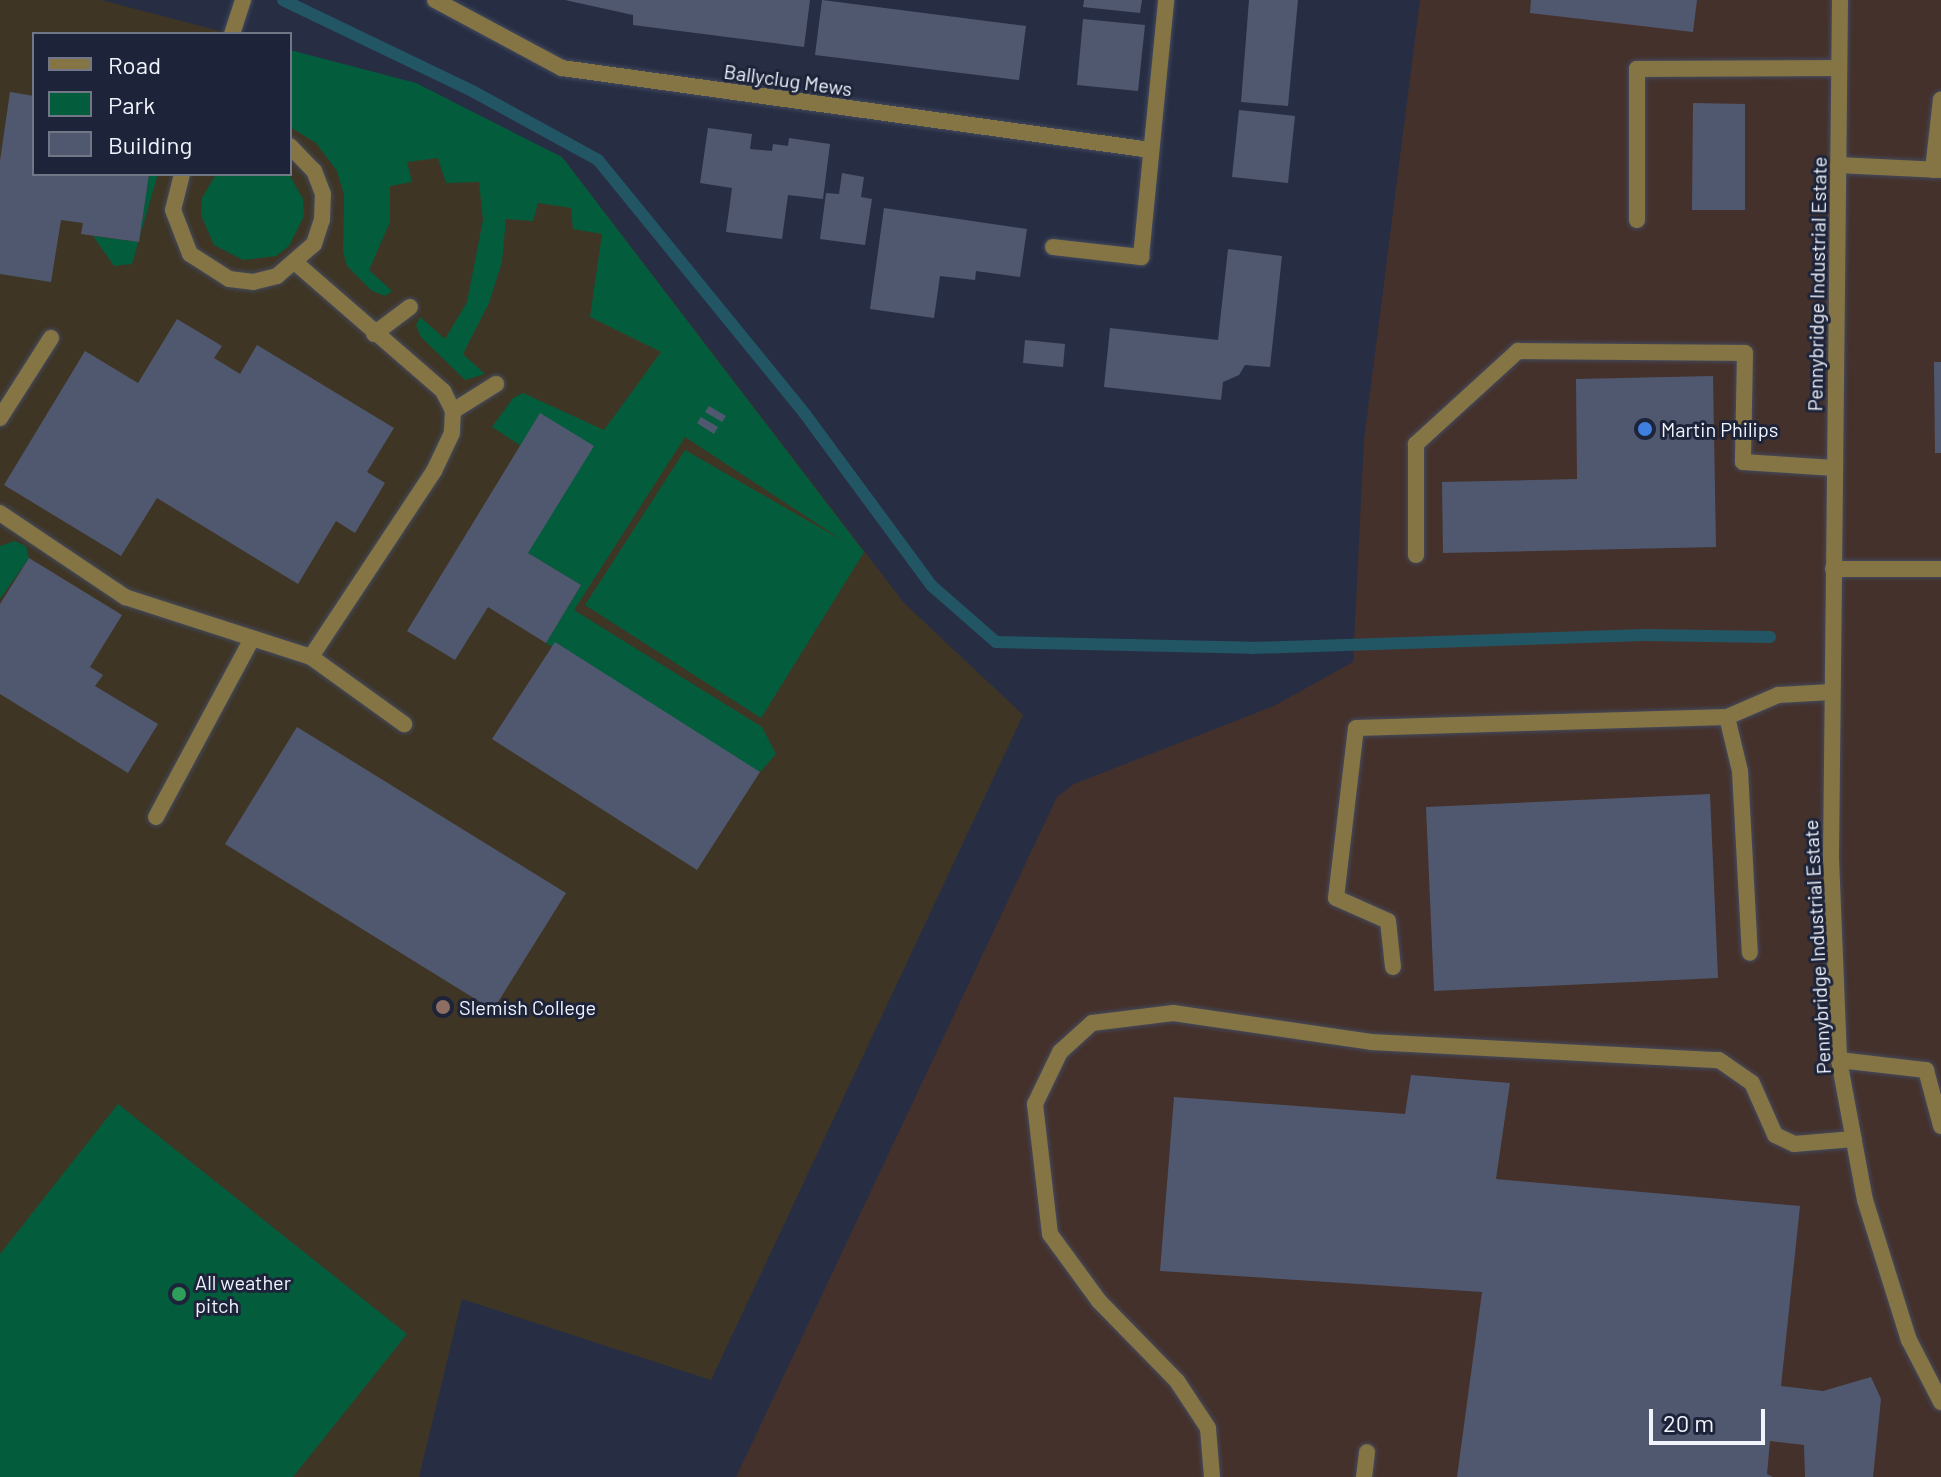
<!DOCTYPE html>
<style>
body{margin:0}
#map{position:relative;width:1941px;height:1477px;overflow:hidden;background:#272e44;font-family:Barlow,sans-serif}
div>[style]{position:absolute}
.industrial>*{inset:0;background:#45312b}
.education>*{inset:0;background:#3f3525}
.green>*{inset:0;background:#035d3d}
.stream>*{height:12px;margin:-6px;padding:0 6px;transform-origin:6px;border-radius:6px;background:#235664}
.building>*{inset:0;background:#505870}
.roads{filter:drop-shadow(0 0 2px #434a5e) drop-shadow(0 0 2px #434a5e)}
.service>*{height:16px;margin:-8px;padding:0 8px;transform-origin:8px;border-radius:8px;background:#867544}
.minor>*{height:16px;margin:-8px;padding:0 8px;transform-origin:8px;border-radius:8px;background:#867544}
.dots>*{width:22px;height:22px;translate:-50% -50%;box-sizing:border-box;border:4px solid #1d2439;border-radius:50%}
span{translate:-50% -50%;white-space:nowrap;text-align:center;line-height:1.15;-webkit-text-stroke:6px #1d2439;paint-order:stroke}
.street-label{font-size:20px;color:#f1f4fd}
.poi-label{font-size:20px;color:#f1f4fd}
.left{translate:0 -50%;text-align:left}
.legend{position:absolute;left:32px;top:32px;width:260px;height:144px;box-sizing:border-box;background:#1d2439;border:2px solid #727787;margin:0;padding:10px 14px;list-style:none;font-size:24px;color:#f1f4fd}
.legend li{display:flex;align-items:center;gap:16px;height:40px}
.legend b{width:40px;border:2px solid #727787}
.scale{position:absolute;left:1649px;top:1409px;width:116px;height:36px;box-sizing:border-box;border:4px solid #f1f4fd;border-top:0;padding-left:10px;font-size:24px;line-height:28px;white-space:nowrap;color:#f1f4fd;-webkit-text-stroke:6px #1d2439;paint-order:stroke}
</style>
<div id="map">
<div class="industrial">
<div style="clip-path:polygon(1420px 0,1941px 0,1941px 1477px,736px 1477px,1057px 797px,1074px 784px,1274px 706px,1353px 662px,1364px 440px)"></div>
</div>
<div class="education">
<div style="clip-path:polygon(0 0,101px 0,231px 34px,34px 34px,34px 174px,290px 174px,290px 50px,562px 157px,904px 603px,1023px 715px,711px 1380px,462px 1299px,419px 1477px,0 1477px)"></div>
</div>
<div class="green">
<div style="clip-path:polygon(290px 50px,416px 83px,562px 157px,864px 552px,761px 718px,585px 605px,685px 450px,845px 542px,685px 437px,574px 610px,762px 727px,776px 754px,760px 772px,546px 643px,581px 585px,528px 553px,521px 446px,492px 427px,513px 398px,523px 393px,604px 430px,661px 352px,590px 317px,602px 234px,573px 229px,571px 208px,538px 203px,533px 221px,506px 219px,502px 262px,489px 303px,463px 354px,485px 374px,465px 380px,421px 337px,416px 325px,420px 317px,445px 339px,467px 302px,483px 220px,479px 182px,446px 183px,438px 158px,407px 162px,412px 182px,390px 186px,390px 222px,369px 270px,392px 291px,385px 296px,372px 291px,347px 266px,343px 252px,344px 195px,337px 171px,316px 143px,290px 127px)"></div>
<div style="clip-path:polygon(149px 174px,158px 174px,132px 264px,114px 266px,93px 236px,139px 242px)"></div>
<div style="clip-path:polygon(216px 174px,289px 174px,303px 199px,304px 216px,289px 246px,276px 256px,243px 260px,214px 245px,201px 215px,202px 198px)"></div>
<div style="clip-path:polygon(15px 541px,26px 546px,29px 558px,0 599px,0 546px)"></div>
<div style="clip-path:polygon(118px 1104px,407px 1334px,293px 1477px,0 1477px,0 1254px)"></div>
</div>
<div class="stream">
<div style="left:283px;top:0;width:212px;rotate:25.7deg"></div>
<div style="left:474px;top:92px;width:141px;rotate:28.7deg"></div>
<div style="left:598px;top:160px;width:328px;rotate:50.8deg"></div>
<div style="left:805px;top:414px;width:214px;rotate:53.6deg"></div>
<div style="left:932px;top:586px;width:85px;rotate:41.2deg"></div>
<div style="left:996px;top:642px;width:256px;rotate:1.3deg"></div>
<div style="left:1252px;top:648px;width:393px;rotate:-1.9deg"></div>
<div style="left:1645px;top:635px;width:125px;rotate:0.9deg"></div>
</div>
<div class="building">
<div style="clip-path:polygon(565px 0,810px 0,804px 47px,633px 25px,633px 15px)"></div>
<div style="clip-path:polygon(822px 0,1026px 26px,1019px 80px,815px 55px)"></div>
<div style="clip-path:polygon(1084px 0,1142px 0,1140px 13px,1083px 7px)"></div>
<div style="clip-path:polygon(1249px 0,1298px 0,1288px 106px,1241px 102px)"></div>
<div style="clip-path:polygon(1531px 0,1697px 0,1693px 32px,1530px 13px)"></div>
<div style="clip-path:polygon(1083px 19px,1145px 25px,1138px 91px,1077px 85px)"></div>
<div style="clip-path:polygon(10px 92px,34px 96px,34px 174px,149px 174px,139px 242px,81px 234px,83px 223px,61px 220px,51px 282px,0 274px,0 161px)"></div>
<div style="clip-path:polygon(1693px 103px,1745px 104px,1745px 210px,1692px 210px)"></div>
<div style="clip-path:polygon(1239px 110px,1295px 116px,1288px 183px,1232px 177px)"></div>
<div style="clip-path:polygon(708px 128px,752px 134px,750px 149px,772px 151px,773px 144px,788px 146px,789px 138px,830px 144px,823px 199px,788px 195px,782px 239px,726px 232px,732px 188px,700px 183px)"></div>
<div style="clip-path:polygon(842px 173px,864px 177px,861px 197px,872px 199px,865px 245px,820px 239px,826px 193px,839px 194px)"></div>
<div style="clip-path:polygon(884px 208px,1027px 229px,1020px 277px,976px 271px,975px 280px,940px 276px,934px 318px,870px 309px)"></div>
<div style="clip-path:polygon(1228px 249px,1282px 256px,1270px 367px,1245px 365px,1239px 375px,1223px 382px,1221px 400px,1104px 387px,1110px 328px,1218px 340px)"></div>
<div style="clip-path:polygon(177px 319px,222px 346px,214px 358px,240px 374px,257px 345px,394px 428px,367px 472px,385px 483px,355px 533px,336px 521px,298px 584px,157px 498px,121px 556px,4px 485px,85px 351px,138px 383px)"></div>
<div style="clip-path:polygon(1025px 340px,1065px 344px,1063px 367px,1023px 363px)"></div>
<div style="clip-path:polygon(1934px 362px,1941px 362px,1941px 453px,1935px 453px)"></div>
<div style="clip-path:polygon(1713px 376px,1716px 547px,1443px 553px,1442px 482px,1577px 479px,1576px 379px)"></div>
<div style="clip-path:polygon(709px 406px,726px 416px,722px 422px,705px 412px)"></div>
<div style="clip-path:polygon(540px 413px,594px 446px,528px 553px,581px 585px,546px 643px,488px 607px,455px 660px,407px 631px)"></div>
<div style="clip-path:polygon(701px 417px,718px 427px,714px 434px,697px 423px)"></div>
<div style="clip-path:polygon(29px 558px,122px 615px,90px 667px,103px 675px,95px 686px,158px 724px,128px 773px,0 694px,0 604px)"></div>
<div style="clip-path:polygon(555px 642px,760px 772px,697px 870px,492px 739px)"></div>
<div style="clip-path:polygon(297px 727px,566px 893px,493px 1010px,225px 844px)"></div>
<div style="clip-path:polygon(1710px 794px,1718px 978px,1434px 991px,1426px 807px)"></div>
<div style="clip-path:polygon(1411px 1075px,1510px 1083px,1496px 1179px,1800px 1206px,1781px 1386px,1823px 1391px,1871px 1377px,1881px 1399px,1873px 1477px,1805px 1477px,1804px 1445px,1770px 1441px,1767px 1474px,1773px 1477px,1457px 1477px,1482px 1292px,1160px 1271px,1174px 1097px,1405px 1114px)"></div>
</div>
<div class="roads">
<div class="service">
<div style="left:232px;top:34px;width:36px;rotate:-72deg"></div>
<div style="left:1838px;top:165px;width:103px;rotate:2.8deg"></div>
<div style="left:1933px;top:170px;width:71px;rotate:-83.6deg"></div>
<div style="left:182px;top:174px;width:37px;rotate:104deg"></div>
<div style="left:173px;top:210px;width:47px;rotate:68.9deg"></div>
<div style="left:190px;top:254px;width:46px;rotate:32.7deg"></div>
<div style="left:229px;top:279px;width:24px;rotate:7deg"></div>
<div style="left:253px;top:282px;width:25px;rotate:-14deg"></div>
<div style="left:277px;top:276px;width:49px;rotate:-40.9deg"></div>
<div style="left:314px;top:244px;width:25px;rotate:-72deg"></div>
<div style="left:322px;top:220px;width:26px;rotate:-88deg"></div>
<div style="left:323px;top:194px;width:25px;rotate:-111deg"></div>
<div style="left:314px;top:171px;width:35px;rotate:-134deg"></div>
<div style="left:1637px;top:220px;width:151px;rotate:-90deg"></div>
<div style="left:1637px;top:69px;width:201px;rotate:-0.3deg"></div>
<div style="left:297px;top:264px;width:194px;rotate:41deg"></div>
<div style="left:443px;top:391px;width:22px;rotate:63deg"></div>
<div style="left:453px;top:411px;width:22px;rotate:93deg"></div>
<div style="left:452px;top:433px;width:42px;rotate:115.3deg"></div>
<div style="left:434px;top:471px;width:223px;rotate:123.5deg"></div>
<div style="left:311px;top:657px;width:115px;rotate:35.8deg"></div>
<div style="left:374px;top:334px;width:45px;rotate:-36.9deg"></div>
<div style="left:453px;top:411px;width:51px;rotate:-32.1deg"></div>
<div style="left:0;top:418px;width:95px;rotate:-57.5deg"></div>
<div style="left:0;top:513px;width:151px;rotate:33.9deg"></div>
<div style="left:125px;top:597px;width:195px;rotate:17.9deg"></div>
<div style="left:1416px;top:555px;width:111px;rotate:-90deg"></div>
<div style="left:1416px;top:444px;width:138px;rotate:-42.4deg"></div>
<div style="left:1518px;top:351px;width:227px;rotate:0.5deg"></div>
<div style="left:1745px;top:353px;width:109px;rotate:91.1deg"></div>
<div style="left:1743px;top:462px;width:91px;rotate:3.8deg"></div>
<div style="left:1727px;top:717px;width:56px;rotate:76.5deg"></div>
<div style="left:1740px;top:771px;width:182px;rotate:86.9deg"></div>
<div style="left:156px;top:817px;width:202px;rotate:-61.7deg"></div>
<div style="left:1393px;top:967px;width:46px;rotate:-96.2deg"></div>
<div style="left:1388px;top:921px;width:57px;rotate:-156.1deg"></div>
<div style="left:1336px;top:898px;width:171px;rotate:-83.3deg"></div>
<div style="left:1356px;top:728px;width:371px;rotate:-1.7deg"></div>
<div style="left:1727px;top:717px;width:56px;rotate:-23.3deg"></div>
<div style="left:1778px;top:695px;width:54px;rotate:-3.2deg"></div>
<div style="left:1839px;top:1060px;width:88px;rotate:6.6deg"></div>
<div style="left:1926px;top:1070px;width:58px;rotate:75deg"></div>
<div style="left:1212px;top:1477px;width:49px;rotate:-94.7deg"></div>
<div style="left:1208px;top:1428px;width:56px;rotate:-123.4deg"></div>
<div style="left:1177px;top:1381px;width:112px;rotate:-134.3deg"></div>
<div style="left:1099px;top:1301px;width:83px;rotate:-126.2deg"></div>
<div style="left:1050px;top:1234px;width:131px;rotate:-96.6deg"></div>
<div style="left:1035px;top:1104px;width:58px;rotate:-64.3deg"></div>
<div style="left:1060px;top:1052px;width:43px;rotate:-42.2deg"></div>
<div style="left:1092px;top:1023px;width:82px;rotate:-7deg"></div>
<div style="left:1173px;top:1013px;width:200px;rotate:8.3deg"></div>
<div style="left:1371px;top:1042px;width:348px;rotate:3deg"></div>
<div style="left:1719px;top:1060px;width:40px;rotate:34.9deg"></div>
<div style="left:1752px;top:1083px;width:57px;rotate:66.1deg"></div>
<div style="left:1775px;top:1135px;width:21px;rotate:25deg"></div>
<div style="left:1794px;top:1144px;width:60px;rotate:-4.8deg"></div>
<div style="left:1364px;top:1477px;width:25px;rotate:-83deg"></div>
</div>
<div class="minor">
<div style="left:435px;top:0;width:144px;rotate:28.2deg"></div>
<div style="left:562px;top:68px;width:595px;rotate:7.93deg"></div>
<div style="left:1840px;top:0;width:858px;rotate:90.6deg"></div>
<div style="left:1831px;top:858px;width:202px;rotate:87.7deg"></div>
<div style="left:1839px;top:1060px;width:142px;rotate:79.5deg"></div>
<div style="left:1865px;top:1200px;width:147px;rotate:72.6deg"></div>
<div style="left:1909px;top:1340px;width:70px;rotate:62.7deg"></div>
<div style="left:1053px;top:247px;width:89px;rotate:6.5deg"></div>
<div style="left:1141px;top:257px;width:258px;rotate:-84.4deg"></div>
<div style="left:1833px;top:569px;width:108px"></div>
</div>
</div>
<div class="dots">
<div style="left:1645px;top:429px;background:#3f7fe0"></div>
<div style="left:443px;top:1007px;background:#8d6e63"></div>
<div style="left:179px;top:1294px;background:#2e9e5b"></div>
</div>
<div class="street-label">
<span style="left:788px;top:80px;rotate:8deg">Ballyclug Mews</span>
<span style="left:1817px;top:284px;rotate:-89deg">Pennybridge Industrial Estate</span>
<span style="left:1817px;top:947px;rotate:-93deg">Pennybridge Industrial Estate</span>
</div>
<div class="poi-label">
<span class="left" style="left:1661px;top:429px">Martin Philips</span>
<span class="left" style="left:459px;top:1007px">Slemish College</span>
<span class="left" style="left:195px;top:1294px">All weather<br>pitch</span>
</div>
<ul class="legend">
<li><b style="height:10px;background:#867544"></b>Road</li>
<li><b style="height:22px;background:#035d3d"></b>Park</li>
<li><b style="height:22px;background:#505870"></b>Building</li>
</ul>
<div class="scale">20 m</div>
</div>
